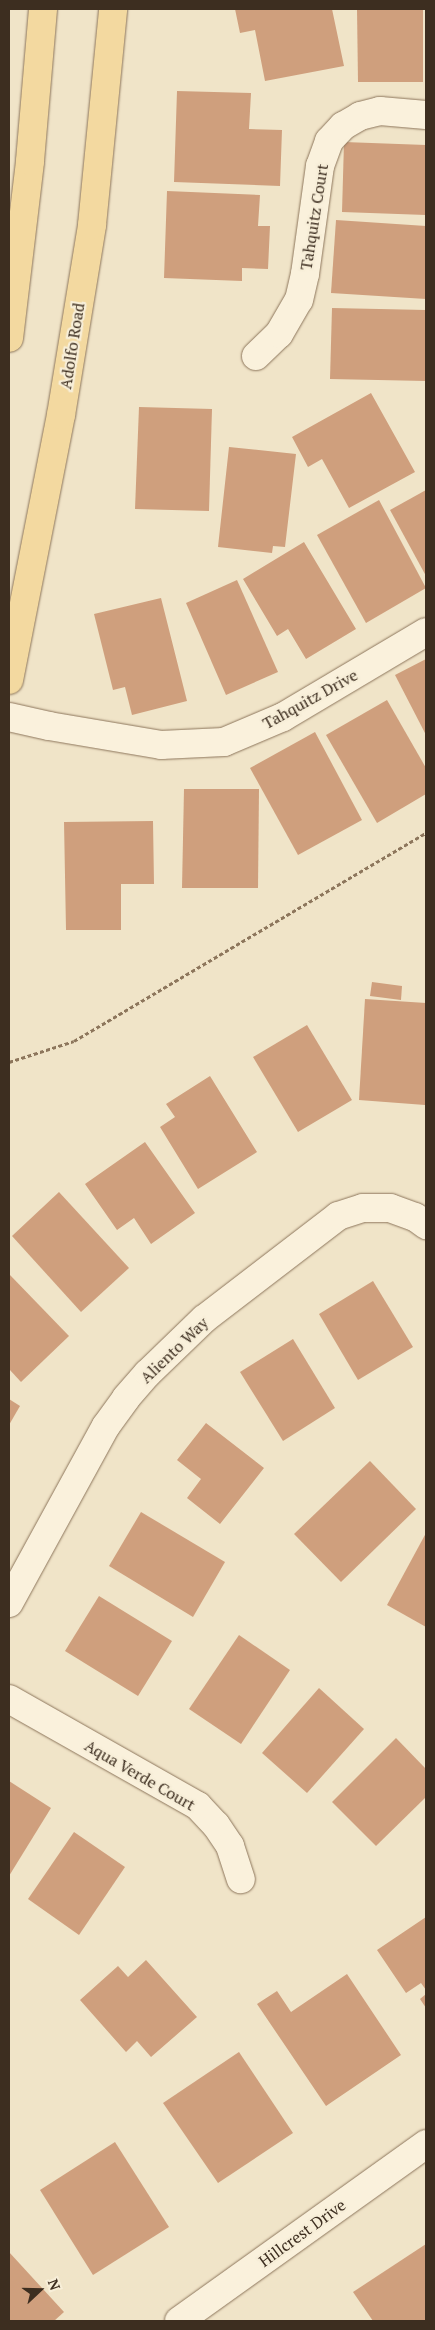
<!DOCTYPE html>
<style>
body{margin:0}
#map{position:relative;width:435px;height:2330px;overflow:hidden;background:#f0e4c8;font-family:"PT Serif",serif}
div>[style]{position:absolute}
.building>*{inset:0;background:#cf9f7d}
.path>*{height:3px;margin-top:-1.5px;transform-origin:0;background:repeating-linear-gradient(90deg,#8d765c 0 4px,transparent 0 6.5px)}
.roads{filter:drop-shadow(0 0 1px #8d765c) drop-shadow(0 0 1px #8d765c)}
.minor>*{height:28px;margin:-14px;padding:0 14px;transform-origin:14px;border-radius:14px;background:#faf1dc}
.major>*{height:28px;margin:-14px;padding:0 14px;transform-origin:14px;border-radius:14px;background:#f3d9a0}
span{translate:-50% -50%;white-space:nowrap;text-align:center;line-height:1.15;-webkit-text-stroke:4.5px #f7eed8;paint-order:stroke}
.street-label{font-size:16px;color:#3d2e20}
.frame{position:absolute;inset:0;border:10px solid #3d2e20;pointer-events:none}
.north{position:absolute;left:15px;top:2265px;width:50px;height:50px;-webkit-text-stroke:4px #f7eed8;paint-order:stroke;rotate:69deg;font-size:14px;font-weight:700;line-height:20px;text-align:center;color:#3d2e20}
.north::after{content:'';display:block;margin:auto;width:18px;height:22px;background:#3d2e20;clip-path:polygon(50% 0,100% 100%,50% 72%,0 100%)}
</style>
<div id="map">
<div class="building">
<div style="clip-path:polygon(235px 9px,332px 9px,344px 66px,265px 81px,255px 30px,240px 33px)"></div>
<div style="clip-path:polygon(357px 9px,423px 9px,423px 82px,358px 82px)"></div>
<div style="clip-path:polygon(177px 91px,251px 93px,249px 129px,282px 130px,280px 186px,174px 182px)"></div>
<div style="clip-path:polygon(344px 142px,426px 145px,426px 215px,342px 212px)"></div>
<div style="clip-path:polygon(167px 191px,260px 195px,258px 226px,270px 226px,268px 269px,242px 268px,242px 281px,164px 278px)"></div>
<div style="clip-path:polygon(336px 220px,426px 226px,426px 299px,331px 293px)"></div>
<div style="clip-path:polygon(332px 308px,426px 310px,426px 381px,330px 379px)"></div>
<div style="clip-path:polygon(371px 393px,415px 472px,349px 508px,322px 459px,308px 467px,292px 437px)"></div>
<div style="clip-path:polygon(139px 407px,212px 409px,209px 511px,135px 509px)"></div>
<div style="clip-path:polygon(229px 447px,296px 454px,285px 547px,273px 546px,272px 553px,218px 547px)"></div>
<div style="clip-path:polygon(426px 490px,426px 576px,390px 510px)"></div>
<div style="clip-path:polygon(379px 500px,426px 588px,366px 623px,317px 535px)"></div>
<div style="clip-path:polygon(304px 542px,356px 629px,306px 659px,288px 629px,277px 636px,243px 579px)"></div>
<div style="clip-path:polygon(237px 580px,278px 672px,226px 695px,186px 603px)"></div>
<div style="clip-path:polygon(161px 598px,187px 701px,132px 715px,125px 687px,113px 690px,94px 614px)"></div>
<div style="clip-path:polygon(426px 659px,426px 735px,395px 675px)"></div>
<div style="clip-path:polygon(387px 700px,426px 768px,426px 794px,377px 823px,326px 735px)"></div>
<div style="clip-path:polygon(315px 732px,362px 820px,298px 855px,250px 768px)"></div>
<div style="clip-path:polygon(184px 789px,259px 789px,258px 888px,182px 888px)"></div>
<div style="clip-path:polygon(153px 821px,154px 884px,121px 884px,121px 930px,66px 930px,64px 822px)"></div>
<div style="clip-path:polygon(372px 982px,402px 986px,401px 1000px,370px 996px)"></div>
<div style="clip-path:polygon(365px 999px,426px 1003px,425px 1105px,359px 1100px)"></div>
<div style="clip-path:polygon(307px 1025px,352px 1100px,298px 1132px,253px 1057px)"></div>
<div style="clip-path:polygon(210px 1076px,257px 1152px,198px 1189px,160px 1127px,175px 1117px,166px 1104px)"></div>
<div style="clip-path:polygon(145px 1142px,195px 1213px,151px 1244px,134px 1218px,117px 1230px,85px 1184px)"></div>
<div style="clip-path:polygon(59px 1192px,129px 1268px,81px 1312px,12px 1236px)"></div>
<div style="clip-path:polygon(10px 1275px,69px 1336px,21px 1382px,9px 1369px)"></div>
<div style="clip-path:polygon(373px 1281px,413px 1347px,358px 1380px,319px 1314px)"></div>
<div style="clip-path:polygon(293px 1339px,335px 1408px,283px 1441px,240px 1372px)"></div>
<div style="clip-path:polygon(9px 1399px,20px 1406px,9px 1425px)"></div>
<div style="clip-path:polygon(206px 1423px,264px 1468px,220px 1524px,187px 1498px,201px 1479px,177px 1460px)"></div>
<div style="clip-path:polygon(370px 1461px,416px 1509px,341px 1582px,294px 1534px)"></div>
<div style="clip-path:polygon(141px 1512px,225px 1562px,193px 1617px,109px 1566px)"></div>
<div style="clip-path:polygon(426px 1533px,426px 1627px,387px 1605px)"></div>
<div style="clip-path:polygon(99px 1596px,172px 1641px,138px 1696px,65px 1651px)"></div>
<div style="clip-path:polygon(239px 1635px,290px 1670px,241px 1744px,189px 1709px)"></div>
<div style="clip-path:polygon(319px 1688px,364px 1729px,307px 1793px,262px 1753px)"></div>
<div style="clip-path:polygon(396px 1738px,426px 1769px,426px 1797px,376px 1846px,332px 1802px)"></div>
<div style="clip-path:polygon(9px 1781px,51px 1808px,9px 1876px)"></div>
<div style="clip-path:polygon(74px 1832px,125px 1867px,79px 1935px,28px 1899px)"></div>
<div style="clip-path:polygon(426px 1917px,426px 1990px,421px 1983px,406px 1993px,377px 1950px)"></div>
<div style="clip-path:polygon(146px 1960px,197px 2017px,151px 2057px,137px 2041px,126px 2052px,80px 2000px,118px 1966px,128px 1977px)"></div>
<div style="clip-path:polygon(347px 1974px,401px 2055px,326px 2106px,257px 2004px,277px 1991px,291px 2012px)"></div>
<div style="clip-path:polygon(426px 1994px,426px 2008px,420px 1999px)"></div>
<div style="clip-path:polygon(239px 2052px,293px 2133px,218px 2183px,163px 2103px)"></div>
<div style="clip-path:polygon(115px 2142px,169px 2227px,93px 2275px,40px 2190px)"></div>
<div style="clip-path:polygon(426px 2244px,426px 2321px,373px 2321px,353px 2292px)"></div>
<div style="clip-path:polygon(9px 2252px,64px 2312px,54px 2321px,9px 2321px)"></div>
</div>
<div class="path">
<div style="left:9px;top:1062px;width:68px;rotate:-17.9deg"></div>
<div style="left:74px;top:1041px;width:409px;rotate:-30.6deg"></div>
</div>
<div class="roads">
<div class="minor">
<div style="left:256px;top:356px;width:32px;rotate:-44deg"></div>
<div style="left:279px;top:334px;width:39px;rotate:-60deg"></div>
<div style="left:299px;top:300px;width:27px;rotate:-77deg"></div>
<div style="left:305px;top:274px;width:109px;rotate:-82.1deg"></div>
<div style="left:320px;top:166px;width:27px;rotate:-70deg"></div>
<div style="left:329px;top:141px;width:21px;rotate:-47deg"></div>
<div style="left:343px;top:126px;width:20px;rotate:-30deg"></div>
<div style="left:360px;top:116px;width:21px;rotate:-14deg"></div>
<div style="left:380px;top:111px;width:46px;rotate:5deg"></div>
<div style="left:9px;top:717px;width:41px;rotate:12.7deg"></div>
<div style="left:49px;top:726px;width:114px;rotate:9.6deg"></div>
<div style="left:161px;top:745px;width:63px;rotate:-2.7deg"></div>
<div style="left:224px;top:742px;width:64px;rotate:-23deg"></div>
<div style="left:283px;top:717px;width:166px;rotate:-30.7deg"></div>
<div style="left:9px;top:1603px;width:202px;rotate:-61.3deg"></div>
<div style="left:106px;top:1426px;width:34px;rotate:-54deg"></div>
<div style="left:126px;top:1398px;width:33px;rotate:-49deg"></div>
<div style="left:148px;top:1373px;width:78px;rotate:-44deg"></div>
<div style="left:204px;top:1319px;width:169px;rotate:-37.5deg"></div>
<div style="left:338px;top:1216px;width:26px;rotate:-18deg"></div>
<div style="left:363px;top:1208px;width:27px"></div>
<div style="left:390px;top:1208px;width:27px;rotate:20deg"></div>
<div style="left:415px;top:1217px;width:14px;rotate:36deg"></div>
<div style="left:9px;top:1699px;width:217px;rotate:29.5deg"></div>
<div style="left:198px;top:1806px;width:26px;rotate:47deg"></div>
<div style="left:216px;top:1825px;width:25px;rotate:56deg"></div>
<div style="left:230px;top:1846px;width:35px;rotate:72deg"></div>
<div style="left:179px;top:2321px;width:304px;rotate:-35.6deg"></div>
</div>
<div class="major">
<div style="left:9px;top:338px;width:178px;rotate:-83.2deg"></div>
<div style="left:30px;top:161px;width:153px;rotate:-85.1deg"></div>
<div style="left:9px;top:680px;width:270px;rotate:-78.9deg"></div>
<div style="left:61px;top:415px;width:193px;rotate:-80.7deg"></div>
<div style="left:92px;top:225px;width:217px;rotate:-84.4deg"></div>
</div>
</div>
<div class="street-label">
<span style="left:314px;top:217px;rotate:-81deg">Tahquitz Court</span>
<span style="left:72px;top:346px;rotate:-81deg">Adolfo Road</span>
<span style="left:310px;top:699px;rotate:-29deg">Tahquitz Drive</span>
<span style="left:174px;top:1350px;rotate:-44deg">Aliento Way</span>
<span style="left:140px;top:1775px;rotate:30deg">Aqua Verde Court</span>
<span style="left:302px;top:2233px;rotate:-36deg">Hillcrest Drive</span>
</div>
<div class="frame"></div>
<div class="north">N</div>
</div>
